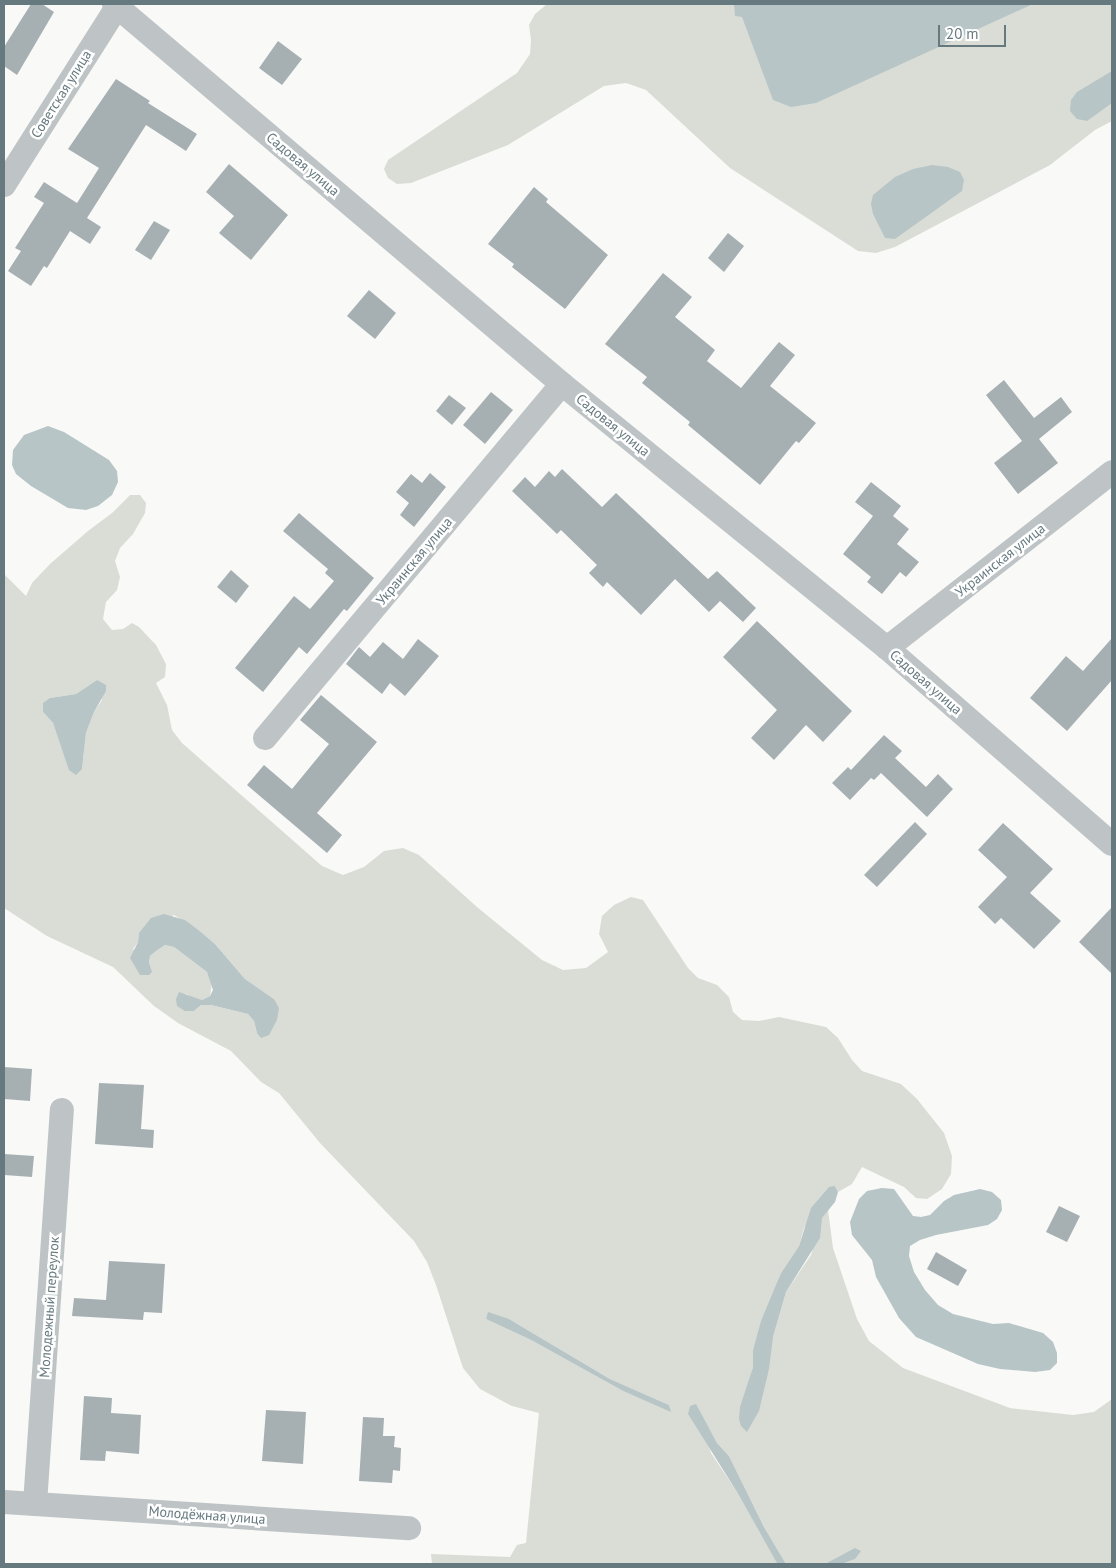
<!DOCTYPE html>
<meta charset="utf-8">
<style>
body{margin:0}
#map{position:relative;width:1116px;height:1568px;overflow:hidden;background:#f9f9f7;font-family:"PT Sans",sans-serif}
div>[style]{position:absolute}
.green>*{inset:0;background:#daddd6}
.water>*{inset:0;background:#b7c5c7}
.building>*{inset:0;background:#a6b0b3}
.minor>*{height:24px;margin:-12px;padding:0 12px;transform-origin:12px;border-radius:12px;background:#bec4c6}
span{translate:-50% -50%;white-space:nowrap;text-align:center;line-height:1.15;-webkit-text-stroke:5px #fff;paint-order:stroke}
.street-label{font-size:14px;color:#66797f}
.frame{position:absolute;inset:0;border:5px solid #66797f;pointer-events:none}
.scale{position:absolute;left:938px;top:25px;width:68px;height:22px;box-sizing:border-box;border:2px solid #66797f;border-top:0;padding-left:6px;font-size:15px;line-height:18px;white-space:nowrap;color:#66797f;-webkit-text-stroke:4px #fff;paint-order:stroke}
</style>
<div id="map">
<div class="green">
<div style="clip-path:polygon(547px 4px,1112px 4px,1112px 121px,1095px 130px,1050px 165px,895px 247px,876px 253px,858px 251px,730px 168px,646px 90px,626px 83px,604px 86px,508px 145px,411px 183px,397px 184px,388px 178px,384px 169px,388px 160px,517px 73px,530px 54px,531px 40px,529px 25px,535px 14px)"></div>
<div style="clip-path:polygon(evenodd,130px 495px,140px 495px,146px 503px,145px 513px,133px 534px,120px 548px,115px 561px,120px 577px,117px 590px,106px 602px,103px 619px,112px 630px,123px 629px,132px 623px,139px 627px,156px 645px,166px 664px,165px 677px,156px 683px,167px 705px,172px 730px,182px 743px,322px 866px,343px 875px,364px 867px,384px 851px,403px 848px,419px 855px,477px 907px,542px 960px,563px 970px,586px 968px,608px 952px,599px 934px,602px 916px,614px 905px,631px 897px,643px 900px,688px 968px,698px 978px,717px 985px,729px 997px,733px 1012px,742px 1020px,759px 1021px,779px 1017px,826px 1027px,838px 1038px,852px 1060px,862px 1071px,901px 1084px,917px 1099px,944px 1133px,952px 1156px,951px 1174px,942px 1189px,927px 1199px,916px 1198px,904px 1187px,862px 1167px,852px 1184px,838px 1192px,835px 1186px,804px 1228px,799px 1246px,781px 1273px,753px 1350px,753px 1367px,749px 1381px,773px 1337px,786px 1292px,811px 1255px,822px 1218px,828px 1210px,833px 1248px,857px 1319px,869px 1341px,903px 1368px,1010px 1408px,1073px 1415px,1094px 1412px,1112px 1399px,1112px 1564px,842px 1564px,855px 1559px,825px 1564px,786px 1564px,764px 1527px,729px 1456px,717px 1443px,695px 1404px,711px 1453px,737px 1492px,778px 1564px,432px 1564px,431px 1554px,510px 1557px,517px 1545px,526px 1543px,539px 1413px,512px 1406px,480px 1389px,463px 1368px,436px 1285px,427px 1262px,414px 1241px,320px 1143px,279px 1093px,261px 1082px,231px 1051px,178px 1023px,154px 1006px,113px 967px,47px 936px,4px 908px,4px 574px,26px 596px,32px 583px,50px 564px,88px 531px,112px 513px,130px 495px,97px 680px,102px 700px,94px 712px,86px 733px,82px 769px,60px 742px,53px 723px,43px 712px,50px 698px,76px 694px,97px 680px,130px 495px,174px 915px,201px 932px,215px 944px,245px 979px,274px 999px,257px 1033px,254px 1021px,248px 1014px,211px 1005px,201px 1005px,194px 1011px,185px 993px,194px 999px,202px 1000px,210px 996px,212px 983px,207px 972px,174px 947px,165px 945px,156px 951px,150px 956px,149px 964px,133px 949px,138px 942px,139px 934px,174px 915px,130px 495px,486px 1319px,509px 1319px,610px 1379px,669px 1405px,670px 1411px,623px 1391px,531px 1340px,486px 1319px)"></div>
</div>
<div class="water">
<div style="clip-path:polygon(734px 4px,1033px 4px,816px 103px,791px 107px,773px 100px,742px 17px,735px 16px)"></div>
<div style="clip-path:polygon(1112px 71px,1112px 103px,1087px 121px,1077px 119px,1070px 111px,1071px 100px,1077px 92px)"></div>
<div style="clip-path:polygon(932px 165px,948px 167px,960px 172px,964px 180px,962px 191px,895px 239px,885px 238px,873px 214px,871px 204px,873px 195px,895px 177px,913px 169px)"></div>
<div style="clip-path:polygon(48px 426px,64px 432px,109px 460px,117px 471px,118px 482px,112px 495px,98px 506px,86px 510px,68px 508px,31px 486px,16px 474px,12px 465px,13px 450px,24px 435px)"></div>
<div style="clip-path:polygon(97px 680px,106px 685px,106px 691px,94px 712px,86px 733px,82px 769px,76px 775px,69px 770px,53px 723px,43px 712px,43px 703px,50px 698px,76px 694px)"></div>
<div style="clip-path:polygon(164px 914px,185px 920px,201px 932px,215px 944px,245px 979px,274px 999px,279px 1008px,277px 1020px,269px 1035px,261px 1038px,257px 1033px,254px 1021px,248px 1014px,211px 1005px,201px 1005px,194px 1011px,185px 1011px,177px 1006px,176px 999px,179px 992px,202px 1000px,210px 996px,213px 990px,207px 972px,174px 947px,165px 945px,156px 951px,150px 956px,149px 963px,152px 972px,149px 975px,140px 975px,130px 958px,138px 942px,139px 933px,151px 918px)"></div>
<div style="clip-path:polygon(835px 1186px,838px 1192px,835px 1202px,822px 1218px,820px 1238px,786px 1292px,773px 1337px,769px 1369px,759px 1411px,747px 1432px,741px 1426px,739px 1419px,740px 1407px,753px 1367px,753px 1350px,761px 1321px,781px 1273px,799px 1246px,811px 1208px,829px 1187px)"></div>
<div style="clip-path:polygon(882px 1188px,894px 1189px,913px 1216px,921px 1217px,930px 1215px,944px 1201px,954px 1195px,980px 1189px,992px 1192px,1001px 1200px,1002px 1210px,997px 1219px,988px 1225px,936px 1235px,920px 1240px,910px 1246px,909px 1256px,914px 1272px,925px 1290px,938px 1305px,953px 1314px,993px 1324px,1009px 1323px,1043px 1333px,1053px 1342px,1057px 1353px,1057px 1363px,1050px 1370px,1035px 1372px,1000px 1369px,978px 1364px,916px 1337px,899px 1318px,876px 1277px,872px 1260px,852px 1235px,850px 1222px,859px 1199px,867px 1191px)"></div>
<div style="clip-path:polygon(488px 1312px,509px 1319px,610px 1379px,669px 1405px,671px 1412px,623px 1391px,531px 1340px,486px 1319px)"></div>
<div style="clip-path:polygon(696px 1404px,717px 1443px,729px 1456px,764px 1527px,786px 1564px,777px 1563px,737px 1492px,688px 1414px,690px 1406px)"></div>
<div style="clip-path:polygon(855px 1548px,861px 1551px,855px 1559px,842px 1564px,825px 1564px)"></div>
</div>
<div class="building">
<div style="clip-path:polygon(31px 4px,42px 4px,54px 12px,17px 75px,4px 66px,4px 47px)"></div>
<div style="clip-path:polygon(278px 41px,302px 59px,282px 85px,259px 68px)"></div>
<div style="clip-path:polygon(116px 79px,150px 101px,148px 103px,197px 134px,186px 151px,146px 125px,87px 218px,101px 227px,90px 244px,70px 231px,47px 268px,44px 266px,31px 286px,8px 271px,21px 251px,15px 248px,44px 203px,34px 197px,44px 182px,77px 203px,99px 168px,68px 149px)"></div>
<div style="clip-path:polygon(229px 164px,288px 215px,251px 260px,219px 233px,234px 216px,206px 192px)"></div>
<div style="clip-path:polygon(534px 187px,548px 199px,546px 202px,608px 255px,565px 309px,512px 267px,514px 264px,488px 244px)"></div>
<div style="clip-path:polygon(154px 221px,170px 230px,151px 260px,135px 250px)"></div>
<div style="clip-path:polygon(728px 233px,744px 246px,724px 272px,708px 258px)"></div>
<div style="clip-path:polygon(663px 273px,692px 297px,675px 317px,715px 350px,707px 361px,741px 388px,779px 342px,795px 355px,770px 386px,816px 423px,799px 443px,796px 441px,760px 485px,688px 425px,690px 422px,642px 383px,647px 377px,605px 344px)"></div>
<div style="clip-path:polygon(369px 290px,396px 313px,375px 339px,347px 316px)"></div>
<div style="clip-path:polygon(1004px 380px,1034px 418px,1061px 397px,1072px 412px,1039px 439px,1058px 463px,1018px 494px,994px 463px,1022px 441px,986px 395px)"></div>
<div style="clip-path:polygon(491px 392px,513px 410px,485px 444px,463px 425px)"></div>
<div style="clip-path:polygon(449px 395px,466px 408px,452px 425px,436px 411px)"></div>
<div style="clip-path:polygon(562px 469px,602px 507px,616px 493px,708px 579px,717px 571px,756px 608px,743px 622px,720px 601px,709px 612px,675px 579px,641px 615px,607px 582px,603px 587px,589px 573px,597px 565px,561px 530px,557px 534px,512px 491px,525px 477px,535px 487px,549px 471px,555px 477px)"></div>
<div style="clip-path:polygon(430px 473px,446px 487px,414px 527px,400px 515px,409px 503px,396px 492px,411px 474px,422px 483px)"></div>
<div style="clip-path:polygon(871px 482px,901px 506px,893px 516px,909px 529px,897px 544px,919px 562px,906px 577px,900px 572px,882px 594px,867px 582px,871px 577px,843px 554px,873px 516px,855px 502px)"></div>
<div style="clip-path:polygon(299px 513px,374px 578px,347px 611px,344px 609px,307px 654px,299px 647px,263px 692px,235px 668px,294px 596px,310px 609px,334px 581px,325px 573px,328px 569px,283px 531px)"></div>
<div style="clip-path:polygon(231px 570px,249px 586px,236px 603px,217px 587px)"></div>
<div style="clip-path:polygon(757px 621px,852px 711px,823px 742px,806px 725px,774px 760px,751px 738px,777px 710px,723px 657px)"></div>
<div style="clip-path:polygon(1112px 638px,1112px 680px,1067px 731px,1030px 698px,1066px 656px,1083px 671px)"></div>
<div style="clip-path:polygon(418px 639px,439px 656px,405px 696px,390px 683px,382px 694px,346px 664px,359px 647px,370px 657px,383px 642px,403px 659px)"></div>
<div style="clip-path:polygon(321px 695px,377px 742px,317px 813px,342px 835px,327px 853px,247px 785px,264px 765px,292px 789px,329px 744px,300px 720px)"></div>
<div style="clip-path:polygon(884px 735px,902px 751px,895px 758px,926px 787px,938px 774px,953px 789px,927px 817px,881px 773px,874px 780px,871px 778px,850px 800px,832px 783px,848px 767px,851px 770px)"></div>
<div style="clip-path:polygon(915px 822px,927px 834px,877px 887px,864px 875px)"></div>
<div style="clip-path:polygon(1003px 823px,1053px 869px,1030px 893px,1061px 921px,1034px 949px,1001px 918px,995px 924px,978px 907px,1007px 877px,978px 850px)"></div>
<div style="clip-path:polygon(1112px 907px,1112px 974px,1079px 942px)"></div>
<div style="clip-path:polygon(4px 1067px,32px 1069px,30px 1101px,4px 1099px)"></div>
<div style="clip-path:polygon(99px 1083px,144px 1085px,141px 1129px,154px 1130px,153px 1148px,95px 1144px)"></div>
<div style="clip-path:polygon(4px 1154px,34px 1156px,32px 1177px,4px 1175px)"></div>
<div style="clip-path:polygon(1059px 1206px,1080px 1216px,1067px 1242px,1046px 1232px)"></div>
<div style="clip-path:polygon(936px 1252px,967px 1270px,958px 1286px,927px 1269px)"></div>
<div style="clip-path:polygon(109px 1261px,165px 1264px,162px 1313px,144px 1312px,143px 1320px,72px 1316px,74px 1298px,106px 1300px)"></div>
<div style="clip-path:polygon(84px 1396px,112px 1398px,111px 1413px,141px 1415px,139px 1454px,106px 1451px,105px 1461px,80px 1460px)"></div>
<div style="clip-path:polygon(266px 1410px,306px 1412px,303px 1464px,262px 1461px)"></div>
<div style="clip-path:polygon(363px 1417px,384px 1418px,383px 1436px,395px 1436px,394px 1447px,401px 1448px,400px 1471px,393px 1470px,392px 1483px,359px 1481px)"></div>
</div>
<div class="minor">
<div style="left:114px;top:4px;width:587px;rotate:40.31deg"></div>
<div style="left:562px;top:384px;width:419px;rotate:39.1deg"></div>
<div style="left:887px;top:648px;width:298px;rotate:41.1deg"></div>
<div style="left:4px;top:185px;width:214px;rotate:-57.6deg"></div>
<div style="left:887px;top:648px;width:286px;rotate:-38deg"></div>
<div style="left:265px;top:738px;width:462px;rotate:-50deg"></div>
<div style="left:4px;top:1502px;width:406px;rotate:3.7deg"></div>
<div style="left:35px;top:1504px;width:395px;rotate:-86.1deg"></div>
</div>
<div class="street-label">
<span style="left:61px;top:94px;rotate:-58deg">Советская улица</span>
<span style="left:303px;top:164px;rotate:40deg">Садовая улица</span>
<span style="left:613px;top:425px;rotate:39deg">Садовая улица</span>
<span style="left:1000px;top:560px;rotate:-38deg">Украинская улица</span>
<span style="left:414px;top:561px;rotate:-50deg">Украинская улица</span>
<span style="left:926px;top:682px;rotate:41deg">Садовая улица</span>
<span style="left:49px;top:1307px;rotate:-86deg">Молодежный переулок</span>
<span style="left:207px;top:1515px;rotate:4deg">Молодёжная улица</span>
</div>
<div class="frame"></div>
<div class="scale">20 m</div>
</div>
